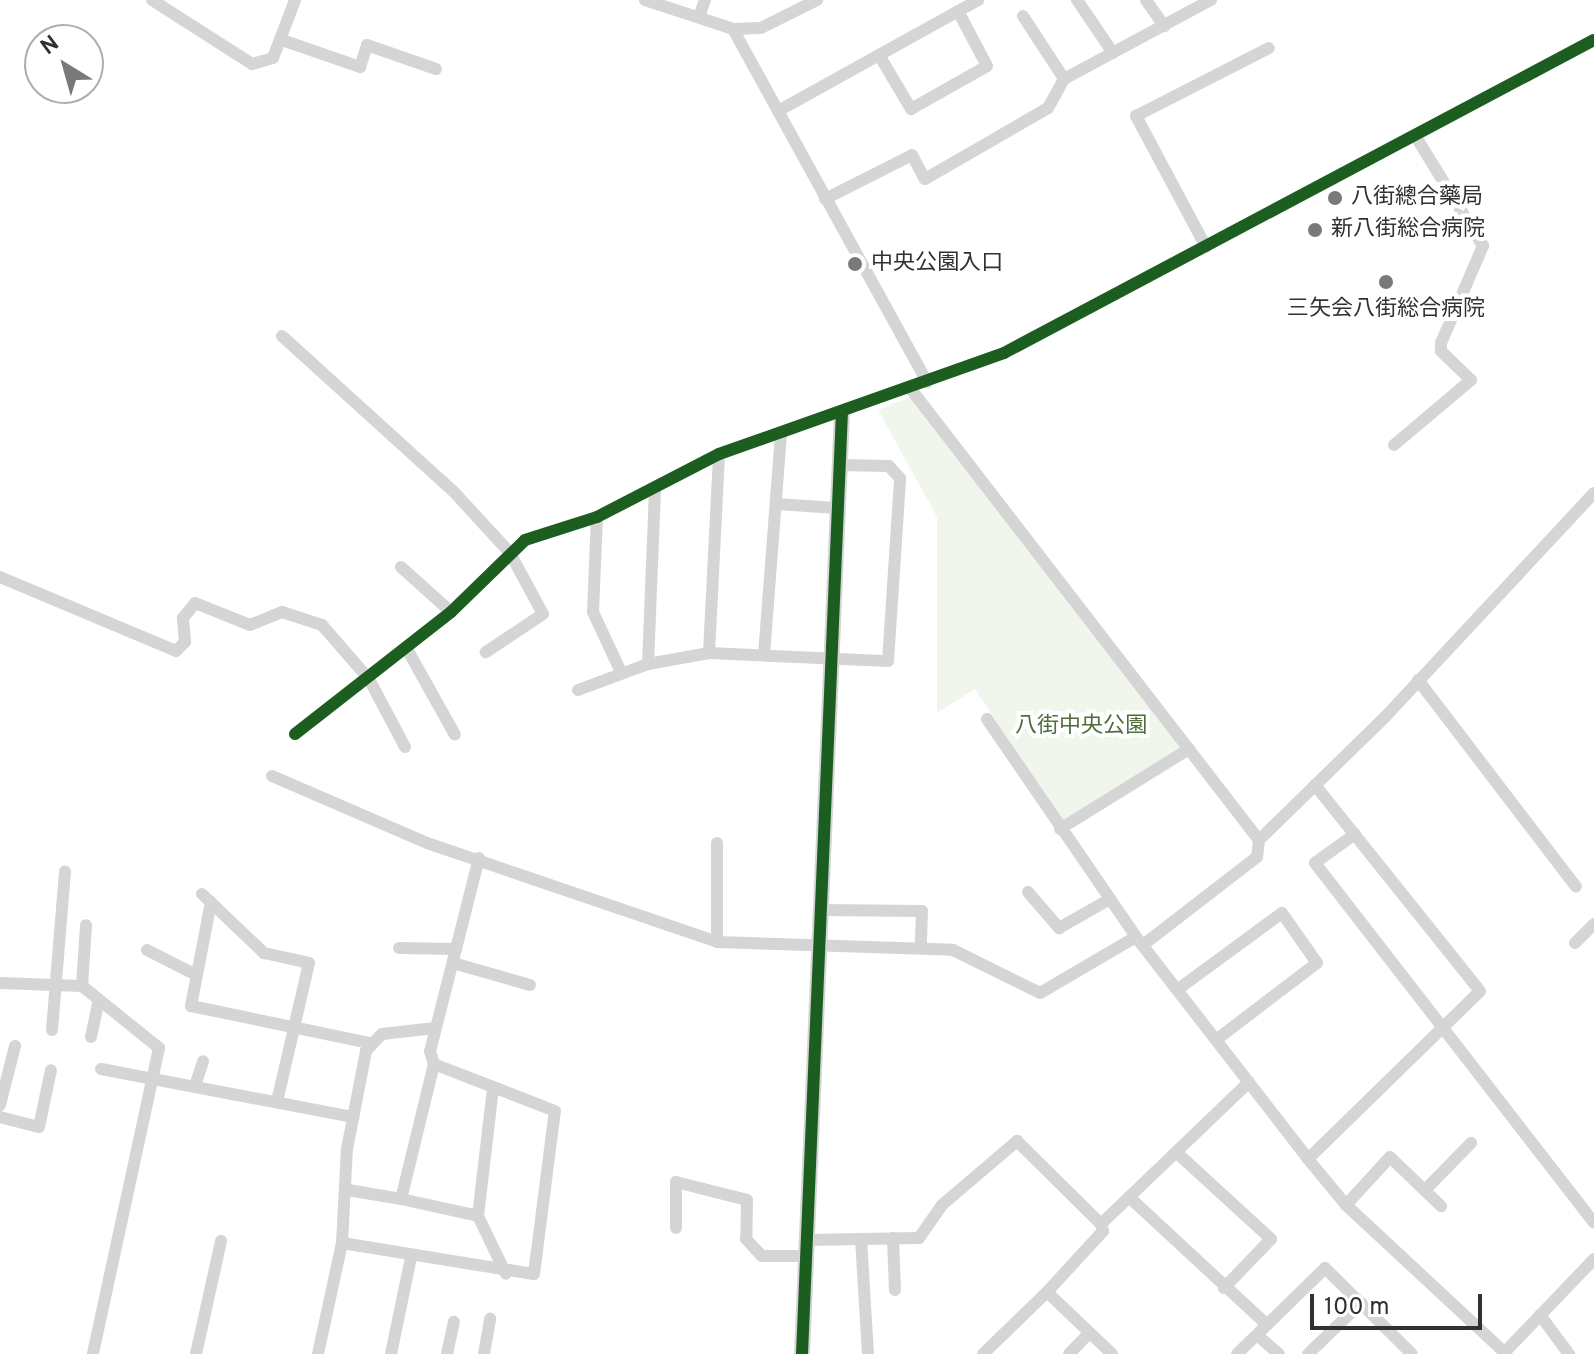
<!DOCTYPE html>
<meta charset="utf-8">
<style>
body{margin:0}
#map{position:relative;width:1594px;height:1354px;overflow:hidden;background:#fff;font-family:Overpass,"Noto Sans JP",sans-serif}
div>[style]{position:absolute}
.green>*{inset:0;background:#f1f6ed}
.minor>*{height:12px;margin:-6px;padding:0 6px;transform-origin:6px;border-radius:6px;background:#d5d5d5}
.tertiary>*{height:16px;margin:-8px;padding:0 8px;transform-origin:8px;border-radius:8px;background:#d5d5d5}
.cycleway>*{height:12px;margin:-6px;padding:0 6px;transform-origin:6px;border-radius:6px;background:#1b5e20}
.dots>*{width:22px;height:22px;translate:-50% -50%;box-sizing:border-box;border:4px solid #fff;border-radius:50%}
span{translate:-50% -50%;white-space:nowrap;text-align:center;line-height:1.15;-webkit-text-stroke:8px #fff;paint-order:stroke}
.poi-label{font-size:22px;color:#313131}
.left{translate:0 -50%;text-align:left}
.park-label{font-size:22px;color:#4e6e3d}
.north{position:absolute;left:24px;top:24px;width:80px;height:80px;box-sizing:border-box;background:#fff;border:2px solid #adadad;border-radius:50%;rotate:323deg;font-size:22px;font-weight:700;line-height:32px;text-align:center;color:#313131}
.north::after{content:'';display:block;margin:auto;width:28px;height:36px;background:#797979;clip-path:polygon(50% 0,100% 100%,50% 72%,0 100%)}
.scale{position:absolute;left:1310px;top:1294px;width:172px;height:36px;box-sizing:border-box;border:4px solid #313131;border-top:0;padding-left:10px;font-size:24px;line-height:28px;white-space:nowrap;color:#313131;-webkit-text-stroke:6px #fff;paint-order:stroke}
</style>
<div id="map">
<div class="green">
<div style="clip-path:polygon(910px 397px,1183px 748px,1064px 823px,975px 689px,937px 713px,937px 517px,878px 410px)"></div>
</div>
<div class="minor">
<div style="left:152px;top:0;width:119px;rotate:32.6deg"></div>
<div style="left:252px;top:64px;width:22px;rotate:-16deg"></div>
<div style="left:273px;top:58px;width:62px;rotate:-69.2deg"></div>
<div style="left:645px;top:0;width:93px;rotate:18.2deg"></div>
<div style="left:733px;top:29px;width:403px;rotate:61.2deg"></div>
<div style="left:1077px;top:0;width:64px;rotate:55.8deg"></div>
<div style="left:1146px;top:0;width:32px;rotate:55deg"></div>
<div style="left:1023px;top:16px;width:75px;rotate:56.9deg"></div>
<div style="left:699px;top:17px;width:18px;rotate:-71deg"></div>
<div style="left:733px;top:29px;width:28px;rotate:-2deg"></div>
<div style="left:761px;top:28px;width:63px;rotate:-26.6deg"></div>
<div style="left:282px;top:40px;width:83px;rotate:19.1deg"></div>
<div style="left:360px;top:67px;width:23px;rotate:-72deg"></div>
<div style="left:367px;top:45px;width:73px;rotate:19.2deg"></div>
<div style="left:879px;top:55px;width:63px;rotate:59.3deg"></div>
<div style="left:911px;top:109px;width:87px;rotate:-29.5deg"></div>
<div style="left:987px;top:66px;width:62px;rotate:-117.8deg"></div>
<div style="left:778px;top:111px;width:229px;rotate:-29deg"></div>
<div style="left:825px;top:199px;width:97px;rotate:-26.8deg"></div>
<div style="left:912px;top:155px;width:27px;rotate:62deg"></div>
<div style="left:925px;top:179px;width:142px;rotate:-30deg"></div>
<div style="left:1048px;top:108px;width:33px;rotate:-61deg"></div>
<div style="left:1064px;top:79px;width:167px;rotate:-28.3deg"></div>
<div style="left:1206px;top:247px;width:149px;rotate:-118.1deg"></div>
<div style="left:1136px;top:116px;width:149px;rotate:-27.1deg"></div>
<div style="left:282px;top:336px;width:232px;rotate:42.2deg"></div>
<div style="left:454px;top:492px;width:83px;rotate:47.4deg"></div>
<div style="left:510px;top:553px;width:69px;rotate:61.6deg"></div>
<div style="left:543px;top:614px;width:69px;rotate:146.3deg"></div>
<div style="left:910px;top:388px;width:571px;rotate:52.33deg"></div>
<div style="left:1394px;top:445px;width:101px;rotate:-40.2deg"></div>
<div style="left:1471px;top:380px;width:42px;rotate:-136deg"></div>
<div style="left:1441px;top:351px;width:8px;rotate:-90deg"></div>
<div style="left:1441px;top:343px;width:106px;rotate:-66.6deg"></div>
<div style="left:1483px;top:246px;width:128px;rotate:-121.6deg"></div>
<div style="left:776px;top:504px;width:61px;rotate:3.8deg"></div>
<div style="left:597px;top:517px;width:95px;rotate:92.4deg"></div>
<div style="left:593px;top:612px;width:66px;rotate:65deg"></div>
<div style="left:401px;top:567px;width:67px;rotate:42deg"></div>
<div style="left:0;top:577px;width:191px;rotate:22.8deg"></div>
<div style="left:176px;top:651px;width:13px;rotate:-45deg"></div>
<div style="left:185px;top:642px;width:24px;rotate:-95deg"></div>
<div style="left:183px;top:618px;width:19px;rotate:-51deg"></div>
<div style="left:195px;top:603px;width:59px;rotate:21.8deg"></div>
<div style="left:250px;top:625px;width:35px;rotate:-22deg"></div>
<div style="left:282px;top:612px;width:42px;rotate:18deg"></div>
<div style="left:322px;top:625px;width:72px;rotate:49deg"></div>
<div style="left:369px;top:679px;width:77px;rotate:62.1deg"></div>
<div style="left:407px;top:649px;width:98px;rotate:60.8deg"></div>
<div style="left:709px;top:653px;width:199px;rotate:-87.1deg"></div>
<div style="left:764px;top:655px;width:223px;rotate:-85.6deg"></div>
<div style="left:648px;top:664px;width:177px;rotate:-87.7deg"></div>
<div style="left:1418px;top:680px;width:260px;rotate:52.6deg"></div>
<div style="left:578px;top:690px;width:75px;rotate:-20.4deg"></div>
<div style="left:648px;top:664px;width:62px;rotate:-10.2deg"></div>
<div style="left:709px;top:653px;width:179px;rotate:2.6deg"></div>
<div style="left:888px;top:661px;width:183px;rotate:-86.2deg"></div>
<div style="left:900px;top:478px;width:16px;rotate:-133deg"></div>
<div style="left:889px;top:466px;width:50px;rotate:-178.9deg"></div>
<div style="left:987px;top:719px;width:264px;rotate:55.6deg"></div>
<div style="left:1136px;top:937px;width:281px;rotate:52.2deg"></div>
<div style="left:1308px;top:1159px;width:60px;rotate:50.4deg"></div>
<div style="left:1346px;top:1205px;width:216px;rotate:42.9deg"></div>
<div style="left:295px;top:734px;width:198px;rotate:-38deg"></div>
<div style="left:451px;top:612px;width:103px;rotate:-44.2deg"></div>
<div style="left:525px;top:540px;width:76px;rotate:-17.7deg"></div>
<div style="left:597px;top:517px;width:137px;rotate:-27.3deg"></div>
<div style="left:719px;top:454px;width:302px;rotate:-19.5deg"></div>
<div style="left:1004px;top:353px;width:668px;rotate:-27.95deg"></div>
<div style="left:272px;top:776px;width:169px;rotate:23.4deg"></div>
<div style="left:427px;top:843px;width:306px;rotate:18.8deg"></div>
<div style="left:717px;top:942px;width:236px;rotate:1.9deg"></div>
<div style="left:953px;top:950px;width:97px;rotate:26.3deg"></div>
<div style="left:1040px;top:993px;width:111px;rotate:-30.3deg"></div>
<div style="left:1060px;top:829px;width:152px;rotate:-31.8deg"></div>
<div style="left:1355px;top:834px;width:49px;rotate:144.1deg"></div>
<div style="left:1315px;top:863px;width:455px;rotate:52.2deg"></div>
<div style="left:717px;top:843px;width:99px;rotate:90deg"></div>
<div style="left:479px;top:858px;width:199px;rotate:104.2deg"></div>
<div style="left:430px;top:1051px;width:14px;rotate:73deg"></div>
<div style="left:434px;top:1064px;width:139px;rotate:103.7deg"></div>
<div style="left:401px;top:1199px;width:79px;rotate:12.4deg"></div>
<div style="left:478px;top:1216px;width:64px;rotate:64.2deg"></div>
<div style="left:1028px;top:892px;width:48px;rotate:49.3deg"></div>
<div style="left:1059px;top:928px;width:59px;rotate:-29.6deg"></div>
<div style="left:202px;top:894px;width:86px;rotate:43.6deg"></div>
<div style="left:264px;top:953px;width:46px;rotate:12.5deg"></div>
<div style="left:309px;top:963px;width:143px;rotate:103deg"></div>
<div style="left:211px;top:902px;width:106px;rotate:100.9deg"></div>
<div style="left:191px;top:1006px;width:183px;rotate:11.7deg"></div>
<div style="left:819px;top:910px;width:103px;rotate:0.6deg"></div>
<div style="left:922px;top:911px;width:37px;rotate:92deg"></div>
<div style="left:1575px;top:943px;width:27px;rotate:-45deg"></div>
<div style="left:1143px;top:945px;width:144px;rotate:-37.7deg"></div>
<div style="left:1257px;top:857px;width:17px;rotate:-83deg"></div>
<div style="left:1259px;top:840px;width:177px;rotate:-44.3deg"></div>
<div style="left:1386px;top:716px;width:305px;rotate:-47deg"></div>
<div style="left:399px;top:948px;width:57px;rotate:1deg"></div>
<div style="left:147px;top:950px;width:55px;rotate:27deg"></div>
<div style="left:453px;top:963px;width:80px;rotate:15.9deg"></div>
<div style="left:0;top:983px;width:82px;rotate:2.1deg"></div>
<div style="left:82px;top:986px;width:99px;rotate:38.8deg"></div>
<div style="left:159px;top:1048px;width:313px;rotate:102.2deg"></div>
<div style="left:82px;top:986px;width:61px;rotate:-86.2deg"></div>
<div style="left:1177px;top:990px;width:130px;rotate:-36.3deg"></div>
<div style="left:1282px;top:913px;width:61px;rotate:55deg"></div>
<div style="left:1317px;top:963px;width:127px;rotate:142.7deg"></div>
<div style="left:52px;top:1030px;width:159px;rotate:-85.3deg"></div>
<div style="left:91px;top:1037px;width:38px;rotate:-78deg"></div>
<div style="left:101px;top:1069px;width:257px;rotate:10.8deg"></div>
<div style="left:195px;top:1086px;width:26px;rotate:-72deg"></div>
<div style="left:0;top:1105px;width:61px;rotate:-75.7deg"></div>
<div style="left:0;top:1117px;width:40px;rotate:14.4deg"></div>
<div style="left:39px;top:1127px;width:58px;rotate:-78.1deg"></div>
<div style="left:1176px;top:1152px;width:129px;rotate:42.5deg"></div>
<div style="left:1271px;top:1239px;width:68px;rotate:133.8deg"></div>
<div style="left:1308px;top:1159px;width:240px;rotate:-44.3deg"></div>
<div style="left:1480px;top:991px;width:264px;rotate:-128.7deg"></div>
<div style="left:348px;top:1190px;width:54px;rotate:9.6deg"></div>
<div style="left:1425px;top:1190px;width:66px;rotate:-45.6deg"></div>
<div style="left:1129px;top:1197px;width:188px;rotate:42.8deg"></div>
<div style="left:1346px;top:1205px;width:65px;rotate:-47.5deg"></div>
<div style="left:1390px;top:1157px;width:71px;rotate:43.9deg"></div>
<div style="left:478px;top:1216px;width:128px;rotate:-83.3deg"></div>
<div style="left:676px;top:1228px;width:46px;rotate:-90deg"></div>
<div style="left:676px;top:1182px;width:73px;rotate:14.2deg"></div>
<div style="left:747px;top:1200px;width:39px;rotate:91deg"></div>
<div style="left:746px;top:1239px;width:23px;rotate:47deg"></div>
<div style="left:762px;top:1256px;width:44px"></div>
<div style="left:893px;top:1238px;width:52px;rotate:87.8deg"></div>
<div style="left:861px;top:1239px;width:115px;rotate:86.5deg"></div>
<div style="left:807px;top:1240px;width:112px;rotate:-1deg"></div>
<div style="left:919px;top:1238px;width:40px;rotate:-55.1deg"></div>
<div style="left:942px;top:1205px;width:99px;rotate:-40.5deg"></div>
<div style="left:1017px;top:1141px;width:118px;rotate:44.7deg"></div>
<div style="left:1101px;top:1224px;width:205px;rotate:-43.8deg"></div>
<div style="left:342px;top:1243px;width:194px;rotate:9.2deg"></div>
<div style="left:534px;top:1274px;width:164px;rotate:-82.7deg"></div>
<div style="left:555px;top:1111px;width:130px;rotate:-158.8deg"></div>
<div style="left:1047px;top:1292px;width:83px;rotate:-47.4deg"></div>
<div style="left:1103px;top:1231px;width:7px;rotate:-106deg"></div>
<div style="left:1540px;top:1315px;width:49px;rotate:53.4deg"></div>
<div style="left:1257px;top:1335px;width:29px;rotate:41deg"></div>
<div style="left:196px;top:1354px;width:116px;rotate:-77.5deg"></div>
<div style="left:318px;top:1354px;width:114px;rotate:-77.8deg"></div>
<div style="left:342px;top:1243px;width:94px;rotate:-87deg"></div>
<div style="left:347px;top:1149px;width:100px;rotate:-79deg"></div>
<div style="left:366px;top:1051px;width:23px;rotate:-47deg"></div>
<div style="left:382px;top:1034px;width:53px;rotate:-6.5deg"></div>
<div style="left:391px;top:1354px;width:99px;rotate:-78.3deg"></div>
<div style="left:447px;top:1354px;width:33px;rotate:-78deg"></div>
<div style="left:484px;top:1354px;width:36px;rotate:-80deg"></div>
<div style="left:983px;top:1354px;width:89px;rotate:-44.1deg"></div>
<div style="left:1047px;top:1292px;width:90px;rotate:43.6deg"></div>
<div style="left:1069px;top:1354px;width:29px;rotate:-46deg"></div>
<div style="left:1237px;top:1354px;width:123px;rotate:-44.3deg"></div>
<div style="left:1325px;top:1268px;width:122px;rotate:44.7deg"></div>
<div style="left:1308px;top:1354px;width:74px;rotate:-43.9deg"></div>
<div style="left:1503px;top:1354px;width:132px;rotate:-46.2deg"></div>
</div>
<div class="tertiary">
<div style="left:802px;top:1354px;width:942px;rotate:-87.57deg"></div>
</div>
<div class="cycleway">
<div style="left:295px;top:734px;width:198px;rotate:-38deg"></div>
<div style="left:451px;top:612px;width:103px;rotate:-44.2deg"></div>
<div style="left:525px;top:540px;width:76px;rotate:-17.7deg"></div>
<div style="left:597px;top:517px;width:137px;rotate:-27.3deg"></div>
<div style="left:719px;top:454px;width:302px;rotate:-19.5deg"></div>
<div style="left:1004px;top:353px;width:668px;rotate:-27.95deg"></div>
<div style="left:802px;top:1354px;width:942px;rotate:-87.57deg"></div>
</div>
<div class="dots">
<div style="left:1335px;top:198px;background:#797979"></div>
<div style="left:1315px;top:230px;background:#797979"></div>
<div style="left:855px;top:264px;background:#797979"></div>
<div style="left:1386px;top:282px;background:#797979"></div>
</div>
<div class="poi-label">
<span class="left" style="left:1351px;top:198px">八街總合藥局</span>
<span class="left" style="left:1331px;top:230px">新八街総合病院</span>
<span class="left" style="left:871px;top:264px">中央公園入口</span>
<span style="left:1386px;top:310px">三矢会八街総合病院</span>
</div>
<div class="park-label">
<span style="left:1081px;top:727px">八街中央公園</span>
</div>
<div class="north">N</div>
<div class="scale">100 m</div>
</div>
